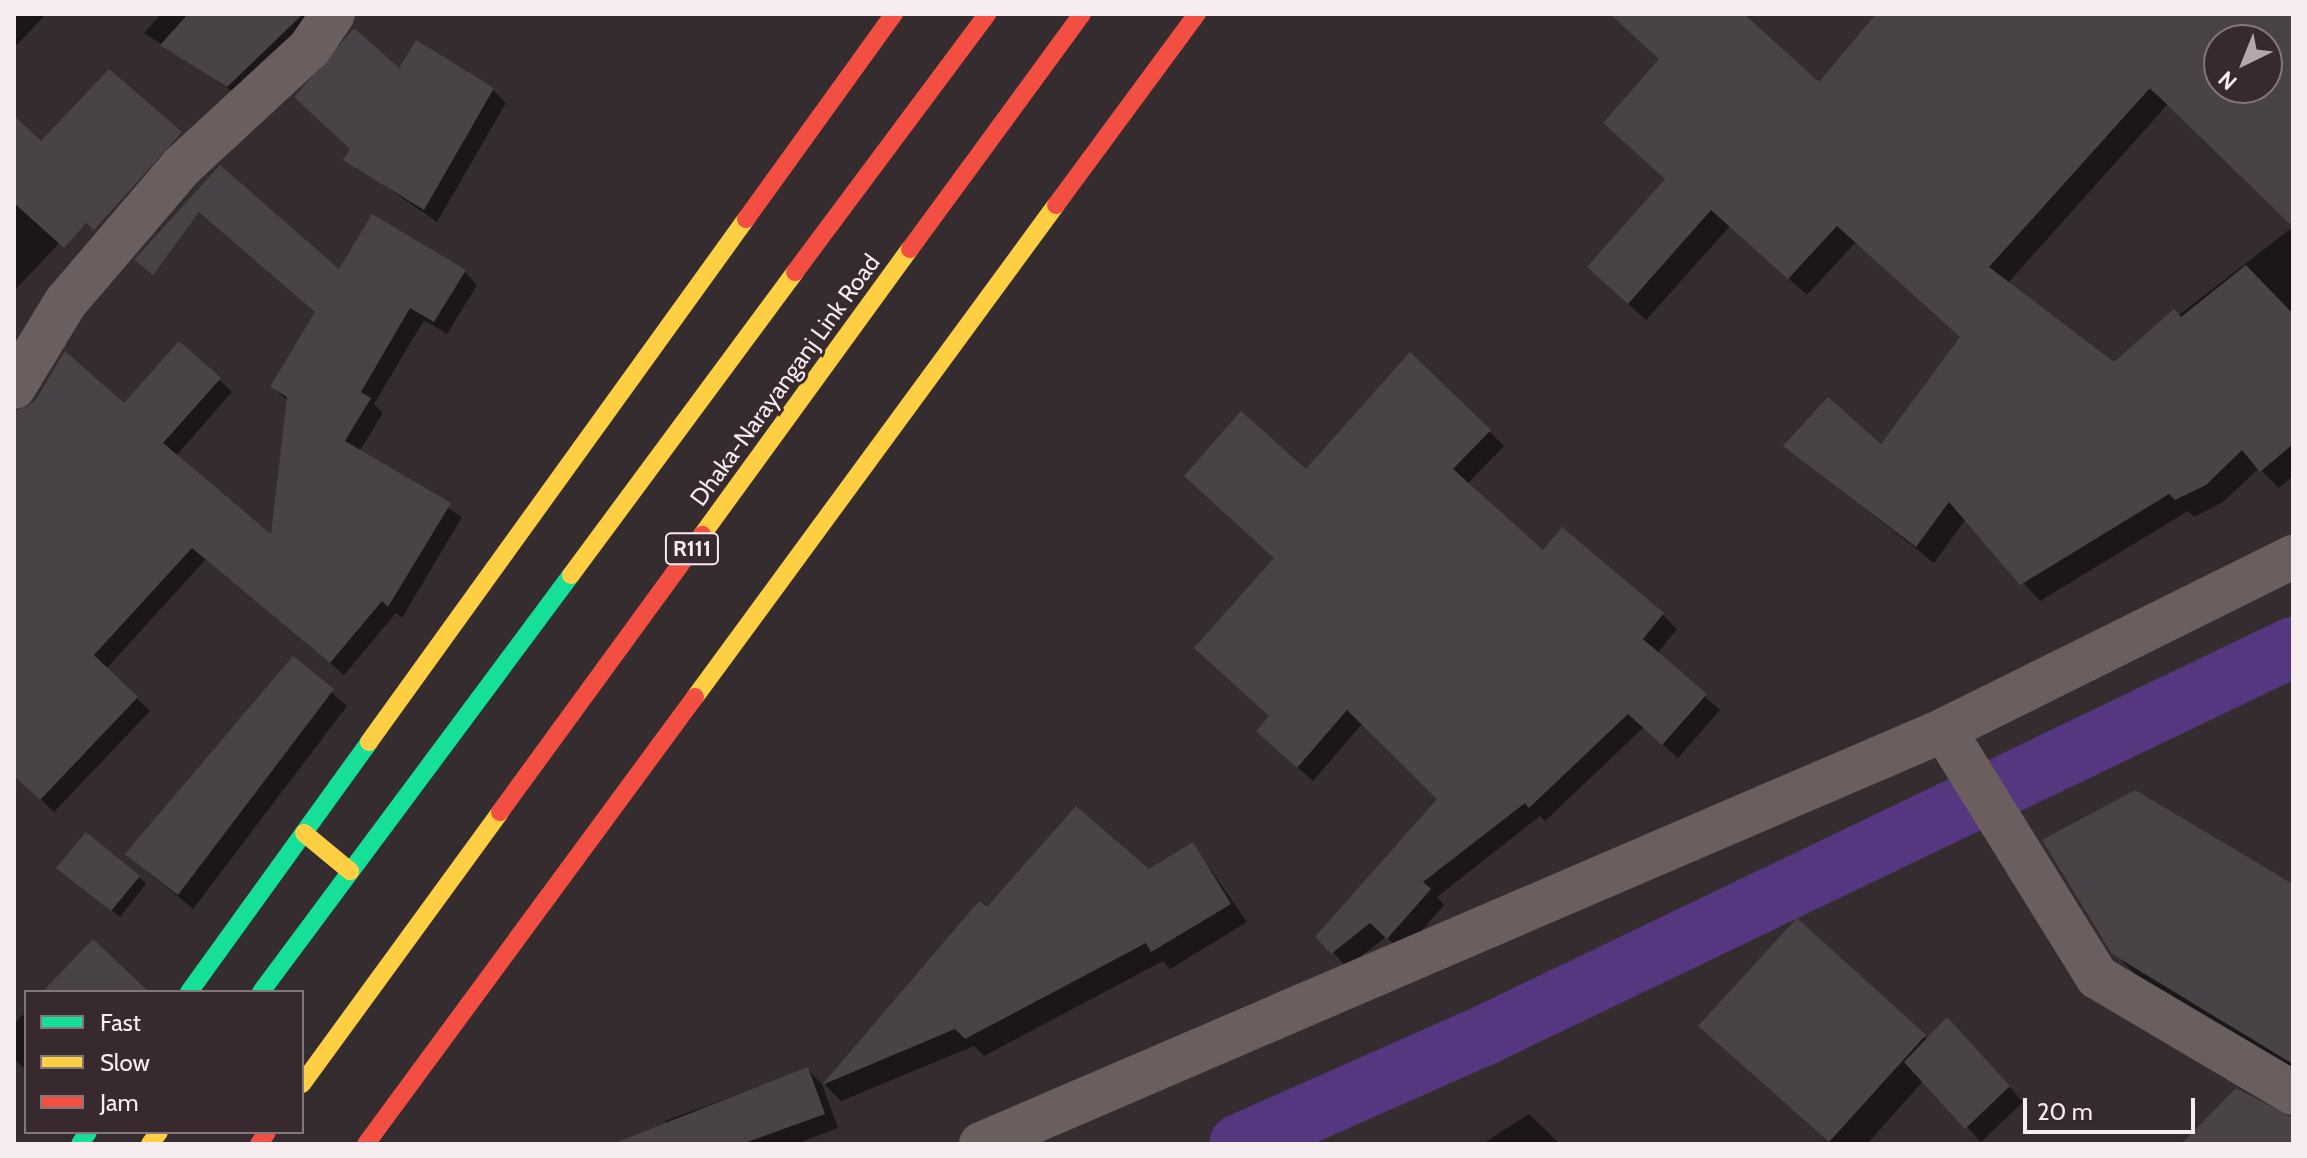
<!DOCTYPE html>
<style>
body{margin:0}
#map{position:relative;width:2307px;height:1158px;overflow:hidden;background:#342c2f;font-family:Cabin,sans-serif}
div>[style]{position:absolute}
.shadow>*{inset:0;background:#0007}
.canal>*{height:60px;margin:-30px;padding:0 30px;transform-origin:30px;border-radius:30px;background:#55377f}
.building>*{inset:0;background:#494347}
.street>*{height:44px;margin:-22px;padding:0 22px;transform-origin:22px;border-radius:22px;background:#6b5e5f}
.fast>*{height:18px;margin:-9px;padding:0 9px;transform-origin:9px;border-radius:9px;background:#16e098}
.slow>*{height:18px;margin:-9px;padding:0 9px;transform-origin:9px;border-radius:9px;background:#ffcf43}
.jam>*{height:18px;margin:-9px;padding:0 9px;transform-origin:9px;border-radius:9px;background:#f24e42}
span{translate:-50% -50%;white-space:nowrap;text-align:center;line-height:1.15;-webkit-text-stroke:6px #38292e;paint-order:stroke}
.shield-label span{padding:2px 6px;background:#38292e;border:2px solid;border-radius:6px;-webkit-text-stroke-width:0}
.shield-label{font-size:22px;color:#f7ecef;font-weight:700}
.street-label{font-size:24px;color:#f7ecef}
.frame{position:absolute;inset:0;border:16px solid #f7ecef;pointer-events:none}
.legend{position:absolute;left:24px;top:990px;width:280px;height:144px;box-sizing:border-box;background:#38292e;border:2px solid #84777b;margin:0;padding:10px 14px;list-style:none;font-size:24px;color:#f7ecef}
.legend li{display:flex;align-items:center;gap:16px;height:40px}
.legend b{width:40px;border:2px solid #84777b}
.north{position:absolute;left:2203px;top:24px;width:80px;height:80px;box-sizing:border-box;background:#38292e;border:2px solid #84777b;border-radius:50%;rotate:223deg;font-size:22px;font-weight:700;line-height:32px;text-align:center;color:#f7ecef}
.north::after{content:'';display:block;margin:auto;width:28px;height:36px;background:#b3a9ac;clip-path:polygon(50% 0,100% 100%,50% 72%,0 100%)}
.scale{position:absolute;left:2023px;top:1098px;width:172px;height:36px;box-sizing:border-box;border:4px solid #f7ecef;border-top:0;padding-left:10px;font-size:24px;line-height:28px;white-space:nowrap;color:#f7ecef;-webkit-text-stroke:6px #38292e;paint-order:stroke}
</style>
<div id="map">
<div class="shadow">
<div style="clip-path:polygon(14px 14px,46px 14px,14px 48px)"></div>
<div style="clip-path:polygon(161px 14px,319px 14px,238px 95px,144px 33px)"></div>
<div style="clip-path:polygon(1658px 14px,1741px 14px,1819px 85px,1876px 14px,2057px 14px,2168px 104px,2007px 284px,2114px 365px,2293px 227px,2293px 476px,2279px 488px,2259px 468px,2223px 502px,2194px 517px,2188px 511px,2040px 601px,1966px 519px,1934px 563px,1786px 446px,1882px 447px,1962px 338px,1856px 242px,1807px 295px,1730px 226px,1646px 320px,1607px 285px,1667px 180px)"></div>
<div style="clip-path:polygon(400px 71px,493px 90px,506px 103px,437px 222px,346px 159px)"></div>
<div style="clip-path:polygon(14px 119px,41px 144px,170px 126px,14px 291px)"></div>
<div style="clip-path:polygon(339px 272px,465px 272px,477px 285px,447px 334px,424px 320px,374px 404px,383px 413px,359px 452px,462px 517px,402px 618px,396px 613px,344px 675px,206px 559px,106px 669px,150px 711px,54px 812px,14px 773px,14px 415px,124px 405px,219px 379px,232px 392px,175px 457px,272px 538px,289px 402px,272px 387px)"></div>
<div style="clip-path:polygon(1410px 354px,1504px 446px,1467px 484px,1543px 553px,1562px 530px,1663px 615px,1677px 629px,1657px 654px,1720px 710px,1678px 758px,1644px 727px,1545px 821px,1540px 816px,1437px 897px,1444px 905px,1403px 952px,1386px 937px,1347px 967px,1318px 937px,1439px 799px,1363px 723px,1313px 781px,1273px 745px,1276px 559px,1306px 472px)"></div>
<div style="clip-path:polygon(293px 659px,347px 706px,193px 909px,127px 854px)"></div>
<div style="clip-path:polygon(1193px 844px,1247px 922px,1170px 969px,1163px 961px,984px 1056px,974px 1046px,841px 1101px,825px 1085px,979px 904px,987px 910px,1148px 871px)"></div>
<div style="clip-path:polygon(66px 875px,139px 877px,146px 884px,120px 917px)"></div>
<div style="clip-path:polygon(2293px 886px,2293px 1072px,2140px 979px,2114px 953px)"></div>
<div style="clip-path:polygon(1797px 920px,1928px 1040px,1962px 1034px,2023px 1102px,1981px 1142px,1924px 1080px,1867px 1144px,1832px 1144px,1722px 1047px)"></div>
<div style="clip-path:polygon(26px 1012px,26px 1070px,14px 1059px,14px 1024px)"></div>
<div style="clip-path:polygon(807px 1069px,822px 1084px,838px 1128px,796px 1144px,674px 1144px,665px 1121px)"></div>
<div style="clip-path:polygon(1529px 1114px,1560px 1144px,1482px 1144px)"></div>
</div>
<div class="canal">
<div style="left:1239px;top:1144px;width:267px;rotate:-23.9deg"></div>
<div style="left:1483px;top:1036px;width:899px;rotate:-25.65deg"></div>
</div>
<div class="building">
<div style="clip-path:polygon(188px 14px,303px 14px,227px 87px,160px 45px)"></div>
<div style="clip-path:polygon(evenodd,1610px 14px,1744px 14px,1819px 82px,1876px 14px,2293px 14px,2293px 227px,2150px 88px,1989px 267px,2114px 362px,2174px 309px,2181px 317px,2246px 265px,2293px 314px,2293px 444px,2260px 472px,2242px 450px,2206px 485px,2175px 500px,2169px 494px,2020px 585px,1949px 502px,1916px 547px,1783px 446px,1828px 397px,1881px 444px,1960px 337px,1837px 226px,1788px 279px,1711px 210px,1628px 304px,1587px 267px,1665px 179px,1603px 123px,1659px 59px,1610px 14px,2219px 40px,2267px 40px,2267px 88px,2219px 88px,2219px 40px)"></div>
<div style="clip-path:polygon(354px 28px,399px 68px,416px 40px,494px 88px,424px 210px,343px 160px,350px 149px,294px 97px)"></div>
<div style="clip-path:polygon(109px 69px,182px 132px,94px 230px,86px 223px,64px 248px,14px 203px,14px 116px,41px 141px)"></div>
<div style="clip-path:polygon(220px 165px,339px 269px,372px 214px,466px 270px,434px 322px,410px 308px,361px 392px,371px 398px,345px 441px,451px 503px,388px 607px,382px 601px,330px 663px,192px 548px,94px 655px,138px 697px,40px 800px,14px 776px,14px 412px,35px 401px,65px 351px,124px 403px,179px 341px,221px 378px,163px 443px,271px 534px,287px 397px,270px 387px,315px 312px,199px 212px,153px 275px,134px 260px)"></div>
<div style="clip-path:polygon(1410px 352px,1491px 430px,1453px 469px,1543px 550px,1562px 527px,1664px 613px,1643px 639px,1707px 694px,1662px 745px,1628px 714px,1529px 808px,1525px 803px,1423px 882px,1431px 889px,1387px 939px,1370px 923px,1331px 954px,1315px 937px,1437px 799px,1347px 710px,1297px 768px,1256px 731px,1269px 716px,1194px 648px,1274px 558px,1184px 476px,1241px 411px,1306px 469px)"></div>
<div style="clip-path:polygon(293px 656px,334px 689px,178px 895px,125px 854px)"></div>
<div style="clip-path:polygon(2135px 790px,2293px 884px,2293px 1064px,2112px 954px,2042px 840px)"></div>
<div style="clip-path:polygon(1076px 806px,1149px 869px,1193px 842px,1231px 904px,1151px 952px,1146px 943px,965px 1039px,955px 1029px,822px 1085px,979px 901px,987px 907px)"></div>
<div style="clip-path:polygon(86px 832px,140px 876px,111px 911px,56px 868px)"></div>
<div style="clip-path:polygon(1797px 918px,1926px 1035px,1829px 1142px,1698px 1026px)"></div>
<div style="clip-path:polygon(93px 939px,149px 992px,42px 992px)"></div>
<div style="clip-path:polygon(1947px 1017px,2010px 1086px,1965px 1129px,1904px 1062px)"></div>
<div style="clip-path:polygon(808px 1067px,825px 1114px,742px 1144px,612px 1144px)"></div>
<div style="clip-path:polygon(2236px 1088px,2293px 1118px,2293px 1144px,2181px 1144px)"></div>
</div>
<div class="street">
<div style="left:14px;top:387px;width:98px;rotate:-58.7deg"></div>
<div style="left:65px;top:303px;width:180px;rotate:-49.5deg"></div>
<div style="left:182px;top:166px;width:173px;rotate:-42.7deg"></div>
<div style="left:309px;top:49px;width:42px;rotate:-55.6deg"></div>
<div style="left:1944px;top:730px;width:291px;rotate:58.2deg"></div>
<div style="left:2097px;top:977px;width:228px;rotate:30.6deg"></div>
<div style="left:981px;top:1144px;width:1048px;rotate:-23.26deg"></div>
<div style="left:1944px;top:730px;width:390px;rotate:-26.4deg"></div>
</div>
<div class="fast">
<div style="left:189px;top:992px;width:308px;rotate:-54.2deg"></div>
<div style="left:261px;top:992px;width:520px;rotate:-53.37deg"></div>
<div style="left:80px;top:1144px;width:14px;rotate:-56deg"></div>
</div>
<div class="slow">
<div style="left:702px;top:535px;width:354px;rotate:-54deg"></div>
<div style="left:571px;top:575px;width:377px;rotate:-53.5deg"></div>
<div style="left:695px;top:697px;width:610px;rotate:-53.73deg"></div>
<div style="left:369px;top:742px;width:645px;rotate:-54.21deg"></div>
<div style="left:304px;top:833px;width:60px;rotate:39.6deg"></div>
<div style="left:302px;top:1084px;width:336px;rotate:-53.9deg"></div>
<div style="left:150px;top:1144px;width:15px;rotate:-53deg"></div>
</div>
<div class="jam">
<div style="left:1056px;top:205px;width:237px;rotate:-53.6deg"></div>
<div style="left:746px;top:219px;width:253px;rotate:-54.2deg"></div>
<div style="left:910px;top:249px;width:291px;rotate:-53.8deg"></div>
<div style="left:795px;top:272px;width:322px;rotate:-53.3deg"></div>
<div style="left:500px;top:812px;width:343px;rotate:-53.9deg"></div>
<div style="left:259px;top:1144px;width:14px;rotate:-56deg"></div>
<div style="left:366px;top:1144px;width:555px;rotate:-53.65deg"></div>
</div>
<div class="shield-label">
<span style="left:692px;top:549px">R111</span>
</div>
<div class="street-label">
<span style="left:785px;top:380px;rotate:-54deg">Dhaka-Narayanganj Link Road</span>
</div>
<div class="frame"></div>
<ul class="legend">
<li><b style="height:10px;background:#16e098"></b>Fast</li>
<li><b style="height:10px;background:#ffcf43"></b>Slow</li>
<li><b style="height:10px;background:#f24e42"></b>Jam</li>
</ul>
<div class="north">N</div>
<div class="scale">20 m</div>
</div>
